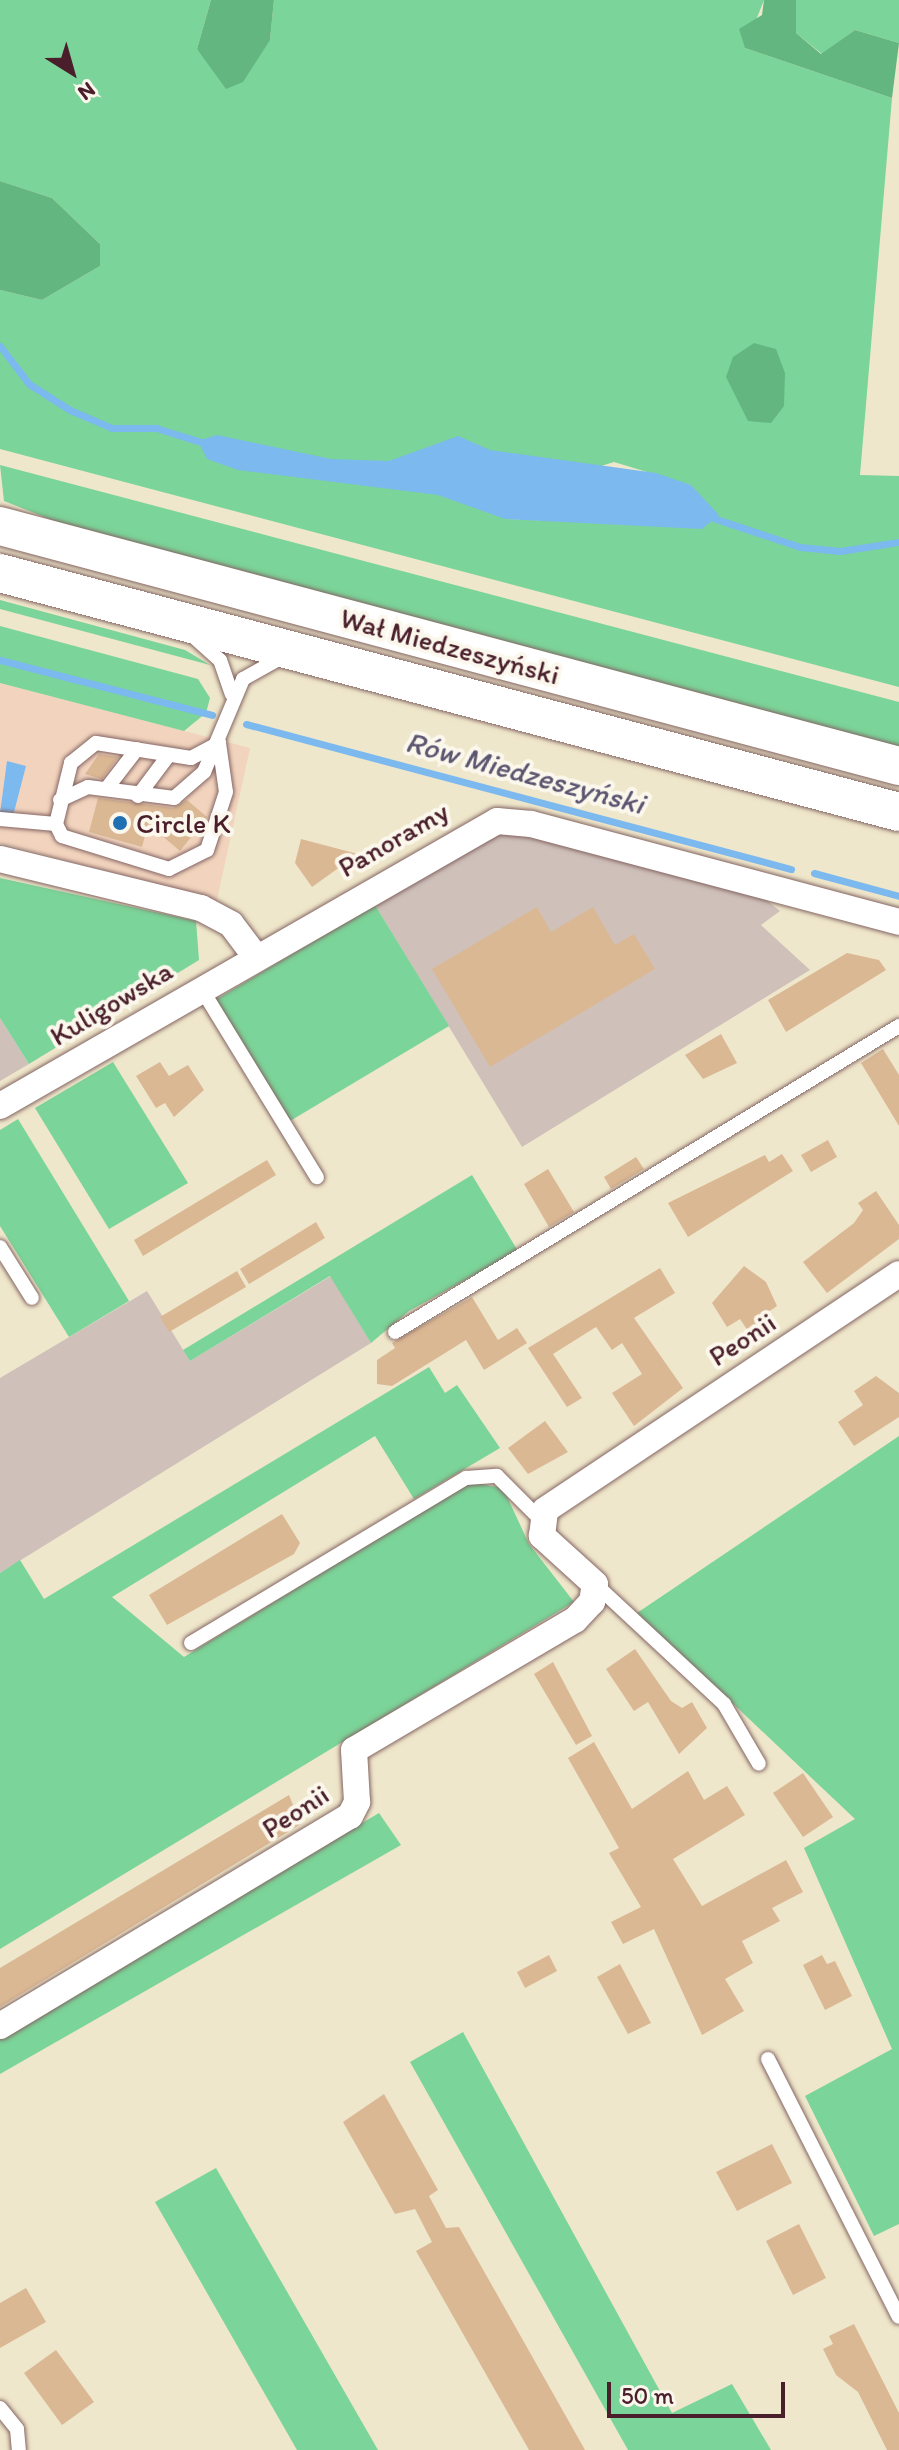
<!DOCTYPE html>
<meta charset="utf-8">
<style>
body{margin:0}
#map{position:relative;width:899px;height:2450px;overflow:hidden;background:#efe7cb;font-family:Itim,sans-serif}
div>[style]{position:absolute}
.built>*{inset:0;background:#f2d4be}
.industrial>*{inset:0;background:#cfc0ba}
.green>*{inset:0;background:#7bd499}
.forest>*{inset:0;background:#64b681}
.water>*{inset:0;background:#7cb9ef}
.stream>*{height:7px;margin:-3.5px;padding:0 3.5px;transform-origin:3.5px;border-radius:3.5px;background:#7cb9ef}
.building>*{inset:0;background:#dbb894}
.roads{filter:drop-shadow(0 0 2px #846563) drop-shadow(0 0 2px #846563)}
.lane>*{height:14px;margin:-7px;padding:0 7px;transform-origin:7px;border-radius:7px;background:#fff}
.street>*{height:26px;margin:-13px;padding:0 13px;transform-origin:13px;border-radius:13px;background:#fff}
.secondary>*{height:38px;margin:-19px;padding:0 19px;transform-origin:19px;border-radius:19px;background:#fff}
.dots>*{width:22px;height:22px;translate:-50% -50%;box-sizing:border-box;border:4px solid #fbf7ec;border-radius:50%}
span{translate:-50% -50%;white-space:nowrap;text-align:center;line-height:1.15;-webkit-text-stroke:8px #fbf7ec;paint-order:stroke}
.street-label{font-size:28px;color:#4a1f2b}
.poi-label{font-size:28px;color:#4a1f2b}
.left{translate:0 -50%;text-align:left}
.water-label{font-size:30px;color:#5c5570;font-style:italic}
.north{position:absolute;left:32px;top:32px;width:80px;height:80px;-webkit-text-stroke:6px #fbf7ec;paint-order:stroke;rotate:143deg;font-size:22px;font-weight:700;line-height:32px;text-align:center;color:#4a1f2b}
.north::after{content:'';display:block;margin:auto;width:28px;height:36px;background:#4a1f2b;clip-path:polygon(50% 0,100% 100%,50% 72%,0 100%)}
.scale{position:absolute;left:607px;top:2382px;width:178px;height:36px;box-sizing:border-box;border:4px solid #4a1f2b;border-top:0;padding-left:10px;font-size:24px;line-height:28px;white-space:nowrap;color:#4a1f2b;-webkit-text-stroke:6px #fbf7ec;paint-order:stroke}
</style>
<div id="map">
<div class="built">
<div style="clip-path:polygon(0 683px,250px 748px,217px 900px,0 843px)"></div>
</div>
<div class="industrial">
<div style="clip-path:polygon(514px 830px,761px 896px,780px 911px,761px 925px,810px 970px,522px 1147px,375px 905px,493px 834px)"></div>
<div style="clip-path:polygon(0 1018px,29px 1064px,0 1081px)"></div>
<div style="clip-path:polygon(331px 1276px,371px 1343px,0 1573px,0 1378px,147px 1291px,190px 1361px)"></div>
</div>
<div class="green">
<div style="clip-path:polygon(evenodd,0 0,211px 0,197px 49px,215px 66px,270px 40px,274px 0,764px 0,745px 48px,892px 98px,860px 475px,899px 476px,899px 687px,0 449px,0 290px,42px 300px,100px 266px,100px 244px,52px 198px,0 181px,0 0,614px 462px,690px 485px,690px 527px,506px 519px,489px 501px,614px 462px)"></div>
<div style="clip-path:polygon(796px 0,899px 0,899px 43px,855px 30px,822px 54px,796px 33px)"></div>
<div style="clip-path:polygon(0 465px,899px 702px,899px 749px,90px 535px,4px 501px)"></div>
<div style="clip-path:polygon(0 600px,185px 650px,210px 665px,0 609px)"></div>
<div style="clip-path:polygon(0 626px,198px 679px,210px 698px,206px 713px,184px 731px,0 683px)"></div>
<div style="clip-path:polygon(0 878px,196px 921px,199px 960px,29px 1064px,0 1018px)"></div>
<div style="clip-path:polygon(375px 905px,449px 1026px,290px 1121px,215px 1000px)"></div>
<div style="clip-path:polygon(113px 1062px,188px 1183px,109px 1229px,35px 1108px)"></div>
<div style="clip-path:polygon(18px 1119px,129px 1301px,69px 1337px,0 1226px,0 1130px)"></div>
<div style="clip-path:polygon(472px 1175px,518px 1251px,409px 1311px,371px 1343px,330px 1276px,190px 1361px,183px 1350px)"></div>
<div style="clip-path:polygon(429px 1367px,445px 1393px,457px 1385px,500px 1448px,414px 1499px,375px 1436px,112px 1597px,184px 1657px,470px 1482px,503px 1488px,529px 1544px,574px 1602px,0 1949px,0 1573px,20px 1560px,44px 1599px)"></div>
<div style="clip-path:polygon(899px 1436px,899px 2224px,874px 2236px,805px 2096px,892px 2049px,804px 1848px,855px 1819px,637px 1613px)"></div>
<div style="clip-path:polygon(379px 1813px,401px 1845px,0 2074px,0 2037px)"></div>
<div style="clip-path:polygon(463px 2032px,672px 2413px,732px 2384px,771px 2450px,628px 2450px,410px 2062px)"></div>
<div style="clip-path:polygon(216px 2168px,378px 2450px,297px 2450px,155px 2202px)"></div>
</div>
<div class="forest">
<div style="clip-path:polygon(211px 0,274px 0,270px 40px,243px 82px,226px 89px,197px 49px)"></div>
<div style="clip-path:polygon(764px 0,796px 0,796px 33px,821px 54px,855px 30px,899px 43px,892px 98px,745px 48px,739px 29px,762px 15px)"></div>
<div style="clip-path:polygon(0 181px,52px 198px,100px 244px,100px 266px,42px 300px,0 290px)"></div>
<div style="clip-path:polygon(754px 343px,776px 349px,785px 373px,784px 406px,771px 423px,748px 421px,726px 377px,733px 357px)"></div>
</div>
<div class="water">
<div style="clip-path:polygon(217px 435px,331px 459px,389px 461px,458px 436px,490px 450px,656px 473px,691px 485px,719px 515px,702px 529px,505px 519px,438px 495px,238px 470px,207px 459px,198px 441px)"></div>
<div style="clip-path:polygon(7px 761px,26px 766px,13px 816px,0 813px)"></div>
</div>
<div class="stream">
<div style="left:0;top:346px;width:48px;rotate:52.7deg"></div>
<div style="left:29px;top:384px;width:49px;rotate:32.4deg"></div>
<div style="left:70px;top:410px;width:46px;rotate:23.2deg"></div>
<div style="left:112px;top:428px;width:44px"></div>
<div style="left:156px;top:428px;width:50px;rotate:17.4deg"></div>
<div style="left:710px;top:517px;width:95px;rotate:18.4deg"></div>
<div style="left:800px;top:547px;width:40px;rotate:5.7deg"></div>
<div style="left:840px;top:551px;width:60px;rotate:-8.7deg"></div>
<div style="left:0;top:660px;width:219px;rotate:14.5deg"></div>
<div style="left:246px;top:724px;width:564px;rotate:14.9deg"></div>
<div style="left:814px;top:873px;width:88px;rotate:15.1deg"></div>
</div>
<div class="building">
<div style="clip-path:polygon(99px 754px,118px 757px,102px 779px,85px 774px)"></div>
<div style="clip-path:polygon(98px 798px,173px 808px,187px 800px,207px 817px,180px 851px,148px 824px,142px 847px,89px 832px)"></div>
<div style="clip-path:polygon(301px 839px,358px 854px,312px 887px,295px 863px)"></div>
<div style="clip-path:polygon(537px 907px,551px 932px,593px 907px,615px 945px,634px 934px,655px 969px,490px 1067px,432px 969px)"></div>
<div style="clip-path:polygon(847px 953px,879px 960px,886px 970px,786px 1032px,768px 1000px)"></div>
<div style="clip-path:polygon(721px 1034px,737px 1063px,703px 1079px,685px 1055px)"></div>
<div style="clip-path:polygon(883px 1049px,899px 1075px,899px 1126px,861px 1063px)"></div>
<div style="clip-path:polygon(160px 1062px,169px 1076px,188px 1065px,204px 1090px,174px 1117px,165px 1103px,156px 1108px,136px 1076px)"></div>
<div style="clip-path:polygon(828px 1140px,837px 1157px,811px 1172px,801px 1155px)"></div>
<div style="clip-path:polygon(782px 1154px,793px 1171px,688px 1237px,668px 1203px,765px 1155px,769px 1162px)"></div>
<div style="clip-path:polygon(636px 1157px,644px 1169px,611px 1189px,604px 1177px)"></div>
<div style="clip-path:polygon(267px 1160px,276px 1175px,143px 1256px,134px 1240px)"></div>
<div style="clip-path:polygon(548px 1169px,574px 1212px,549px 1227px,524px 1184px)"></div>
<div style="clip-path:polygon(876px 1191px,899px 1225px,899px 1239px,827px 1293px,803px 1262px,854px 1223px,863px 1210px,858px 1203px)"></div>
<div style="clip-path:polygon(316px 1222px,325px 1238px,249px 1284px,240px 1269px)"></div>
<div style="clip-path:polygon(744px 1266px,766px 1282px,777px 1306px,758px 1319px,754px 1340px,740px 1319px,727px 1327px,712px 1303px)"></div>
<div style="clip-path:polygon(660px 1268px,675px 1293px,634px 1318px,683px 1388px,634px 1426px,612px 1393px,642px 1374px,622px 1343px,612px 1350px,596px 1327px,553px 1354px,582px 1398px,567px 1407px,528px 1348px)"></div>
<div style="clip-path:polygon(237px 1271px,246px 1287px,169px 1332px,160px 1317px)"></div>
<div style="clip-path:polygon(472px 1297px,498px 1340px,517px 1328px,527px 1343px,484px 1370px,466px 1340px,392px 1386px,377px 1384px,377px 1360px,395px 1348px,392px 1343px)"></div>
<div style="clip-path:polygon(876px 1376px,899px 1393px,899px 1417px,854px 1446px,838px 1422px,863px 1405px,854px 1391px)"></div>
<div style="clip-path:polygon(545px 1421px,568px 1452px,528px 1474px,508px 1448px)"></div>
<div style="clip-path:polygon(282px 1514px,300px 1543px,294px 1554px,167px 1625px,149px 1595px)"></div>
<div style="clip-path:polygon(635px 1649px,671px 1701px,682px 1708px,692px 1702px,707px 1728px,679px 1754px,648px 1702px,634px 1711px,606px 1669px)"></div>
<div style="clip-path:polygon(553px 1662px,592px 1736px,576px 1745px,534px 1674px)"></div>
<div style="clip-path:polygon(594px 1742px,632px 1809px,688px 1771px,704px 1800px,727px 1786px,745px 1815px,673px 1859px,702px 1906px,786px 1860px,803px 1892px,772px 1908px,780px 1921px,742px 1941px,753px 1963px,725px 1979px,744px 2011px,702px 2035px,654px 1929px,623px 1944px,611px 1922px,641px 1907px,609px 1853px,619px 1848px,568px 1758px)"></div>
<div style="clip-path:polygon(803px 1773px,833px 1817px,803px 1837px,773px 1793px)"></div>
<div style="clip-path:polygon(289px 1795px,301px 1824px,0 2007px,0 1968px)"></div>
<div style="clip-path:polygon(549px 1955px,557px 1971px,525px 1988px,517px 1972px)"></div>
<div style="clip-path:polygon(822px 1955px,827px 1964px,835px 1961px,852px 1996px,825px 2010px,803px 1965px)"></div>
<div style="clip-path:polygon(620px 1964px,651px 2023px,628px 2034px,597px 1977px)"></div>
<div style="clip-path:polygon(384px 2094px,438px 2190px,429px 2196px,446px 2228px,459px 2227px,585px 2450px,529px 2450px,416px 2251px,432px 2242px,415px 2209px,395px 2214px,343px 2122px)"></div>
<div style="clip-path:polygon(772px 2144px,792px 2183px,737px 2211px,716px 2172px)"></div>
<div style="clip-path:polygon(799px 2224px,826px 2278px,793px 2295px,766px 2241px)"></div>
<div style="clip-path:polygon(26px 2288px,46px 2322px,0 2348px,0 2303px)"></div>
<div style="clip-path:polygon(854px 2324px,899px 2413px,899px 2450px,887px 2450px,858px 2392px,836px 2375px,823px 2349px,833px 2344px,829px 2336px)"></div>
<div style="clip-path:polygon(56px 2350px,94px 2402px,62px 2425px,24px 2373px)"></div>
</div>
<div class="roads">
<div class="lane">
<div style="left:193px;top:636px;width:36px;rotate:42deg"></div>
<div style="left:220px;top:660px;width:36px;rotate:71deg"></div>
<div style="left:96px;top:743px;width:96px;rotate:9deg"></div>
<div style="left:191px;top:758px;width:32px;rotate:-28deg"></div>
<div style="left:219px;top:743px;width:49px;rotate:81.9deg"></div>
<div style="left:226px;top:792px;width:61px;rotate:108.1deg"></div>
<div style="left:207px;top:850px;width:42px;rotate:153.4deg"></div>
<div style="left:169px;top:869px;width:112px;rotate:-162.9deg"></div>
<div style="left:62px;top:836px;width:13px;rotate:-117deg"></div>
<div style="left:56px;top:824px;width:63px;rotate:-76.2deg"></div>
<div style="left:71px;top:763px;width:32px;rotate:-39deg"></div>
<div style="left:107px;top:788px;width:49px;rotate:-52.4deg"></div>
<div style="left:138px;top:796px;width:50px;rotate:-53.1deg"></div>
<div style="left:60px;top:800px;width:31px;rotate:-25deg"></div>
<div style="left:88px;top:787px;width:87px;rotate:7.3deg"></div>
<div style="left:174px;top:798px;width:40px;rotate:-41deg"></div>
<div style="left:204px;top:772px;width:101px;rotate:-67.2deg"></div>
<div style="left:243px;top:679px;width:47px;rotate:-29.3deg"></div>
<div style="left:0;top:819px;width:56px;rotate:5.1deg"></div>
<div style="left:201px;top:988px;width:222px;rotate:58.5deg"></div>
<div style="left:0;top:1247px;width:60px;rotate:57.9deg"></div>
<div style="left:395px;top:1332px;width:590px;rotate:-31.26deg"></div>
<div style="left:595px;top:1584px;width:176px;rotate:42.9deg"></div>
<div style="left:724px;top:1704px;width:69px;rotate:59.7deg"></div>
<div style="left:191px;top:1643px;width:321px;rotate:-31deg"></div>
<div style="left:466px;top:1478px;width:31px;rotate:-4deg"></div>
<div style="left:497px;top:1476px;width:61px;rotate:45deg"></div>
<div style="left:768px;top:2059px;width:289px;rotate:63.1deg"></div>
<div style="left:0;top:2408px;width:27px;rotate:51deg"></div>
<div style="left:17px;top:2429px;width:21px;rotate:85deg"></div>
</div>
<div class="street">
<div style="left:0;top:859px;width:207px;rotate:13.7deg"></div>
<div style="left:201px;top:908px;width:34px;rotate:28deg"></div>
<div style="left:231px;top:924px;width:40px;rotate:53deg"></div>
<div style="left:0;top:1106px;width:573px;rotate:-29.83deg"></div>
<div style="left:497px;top:821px;width:34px;rotate:5deg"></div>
<div style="left:531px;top:824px;width:381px;rotate:14.9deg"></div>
<div style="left:0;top:2026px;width:408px;rotate:-31deg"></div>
<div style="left:350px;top:1816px;width:16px;rotate:-63deg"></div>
<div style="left:357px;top:1802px;width:52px;rotate:-93.3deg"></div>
<div style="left:354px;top:1750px;width:256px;rotate:-30.5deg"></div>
<div style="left:575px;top:1620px;width:25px;rotate:-47deg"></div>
<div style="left:592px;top:1602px;width:18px;rotate:-81deg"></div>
<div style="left:595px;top:1584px;width:72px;rotate:-137.8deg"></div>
<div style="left:542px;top:1536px;width:26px;rotate:-83deg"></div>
<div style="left:545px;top:1510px;width:425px;rotate:-33.7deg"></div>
</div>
<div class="secondary">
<div style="left:0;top:526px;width:930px;rotate:14.95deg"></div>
<div style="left:0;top:573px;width:930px;rotate:14.89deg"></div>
</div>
</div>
<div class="dots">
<div style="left:120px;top:823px;background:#1f6fb2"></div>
</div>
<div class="street-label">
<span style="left:450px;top:646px;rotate:15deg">Wał Miedzeszyński</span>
<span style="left:393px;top:839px;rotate:-30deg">Panoramy</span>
<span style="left:111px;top:1003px;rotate:-31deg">Kuligowska</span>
<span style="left:742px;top:1339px;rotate:-33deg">Peonii</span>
<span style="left:295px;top:1811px;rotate:-33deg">Peonii</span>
</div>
<div class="poi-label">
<span class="left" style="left:136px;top:823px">Circle K</span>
</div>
<div class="water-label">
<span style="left:525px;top:773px;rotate:15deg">Rów Miedzeszyński</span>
</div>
<div class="north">N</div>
<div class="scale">50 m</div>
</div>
